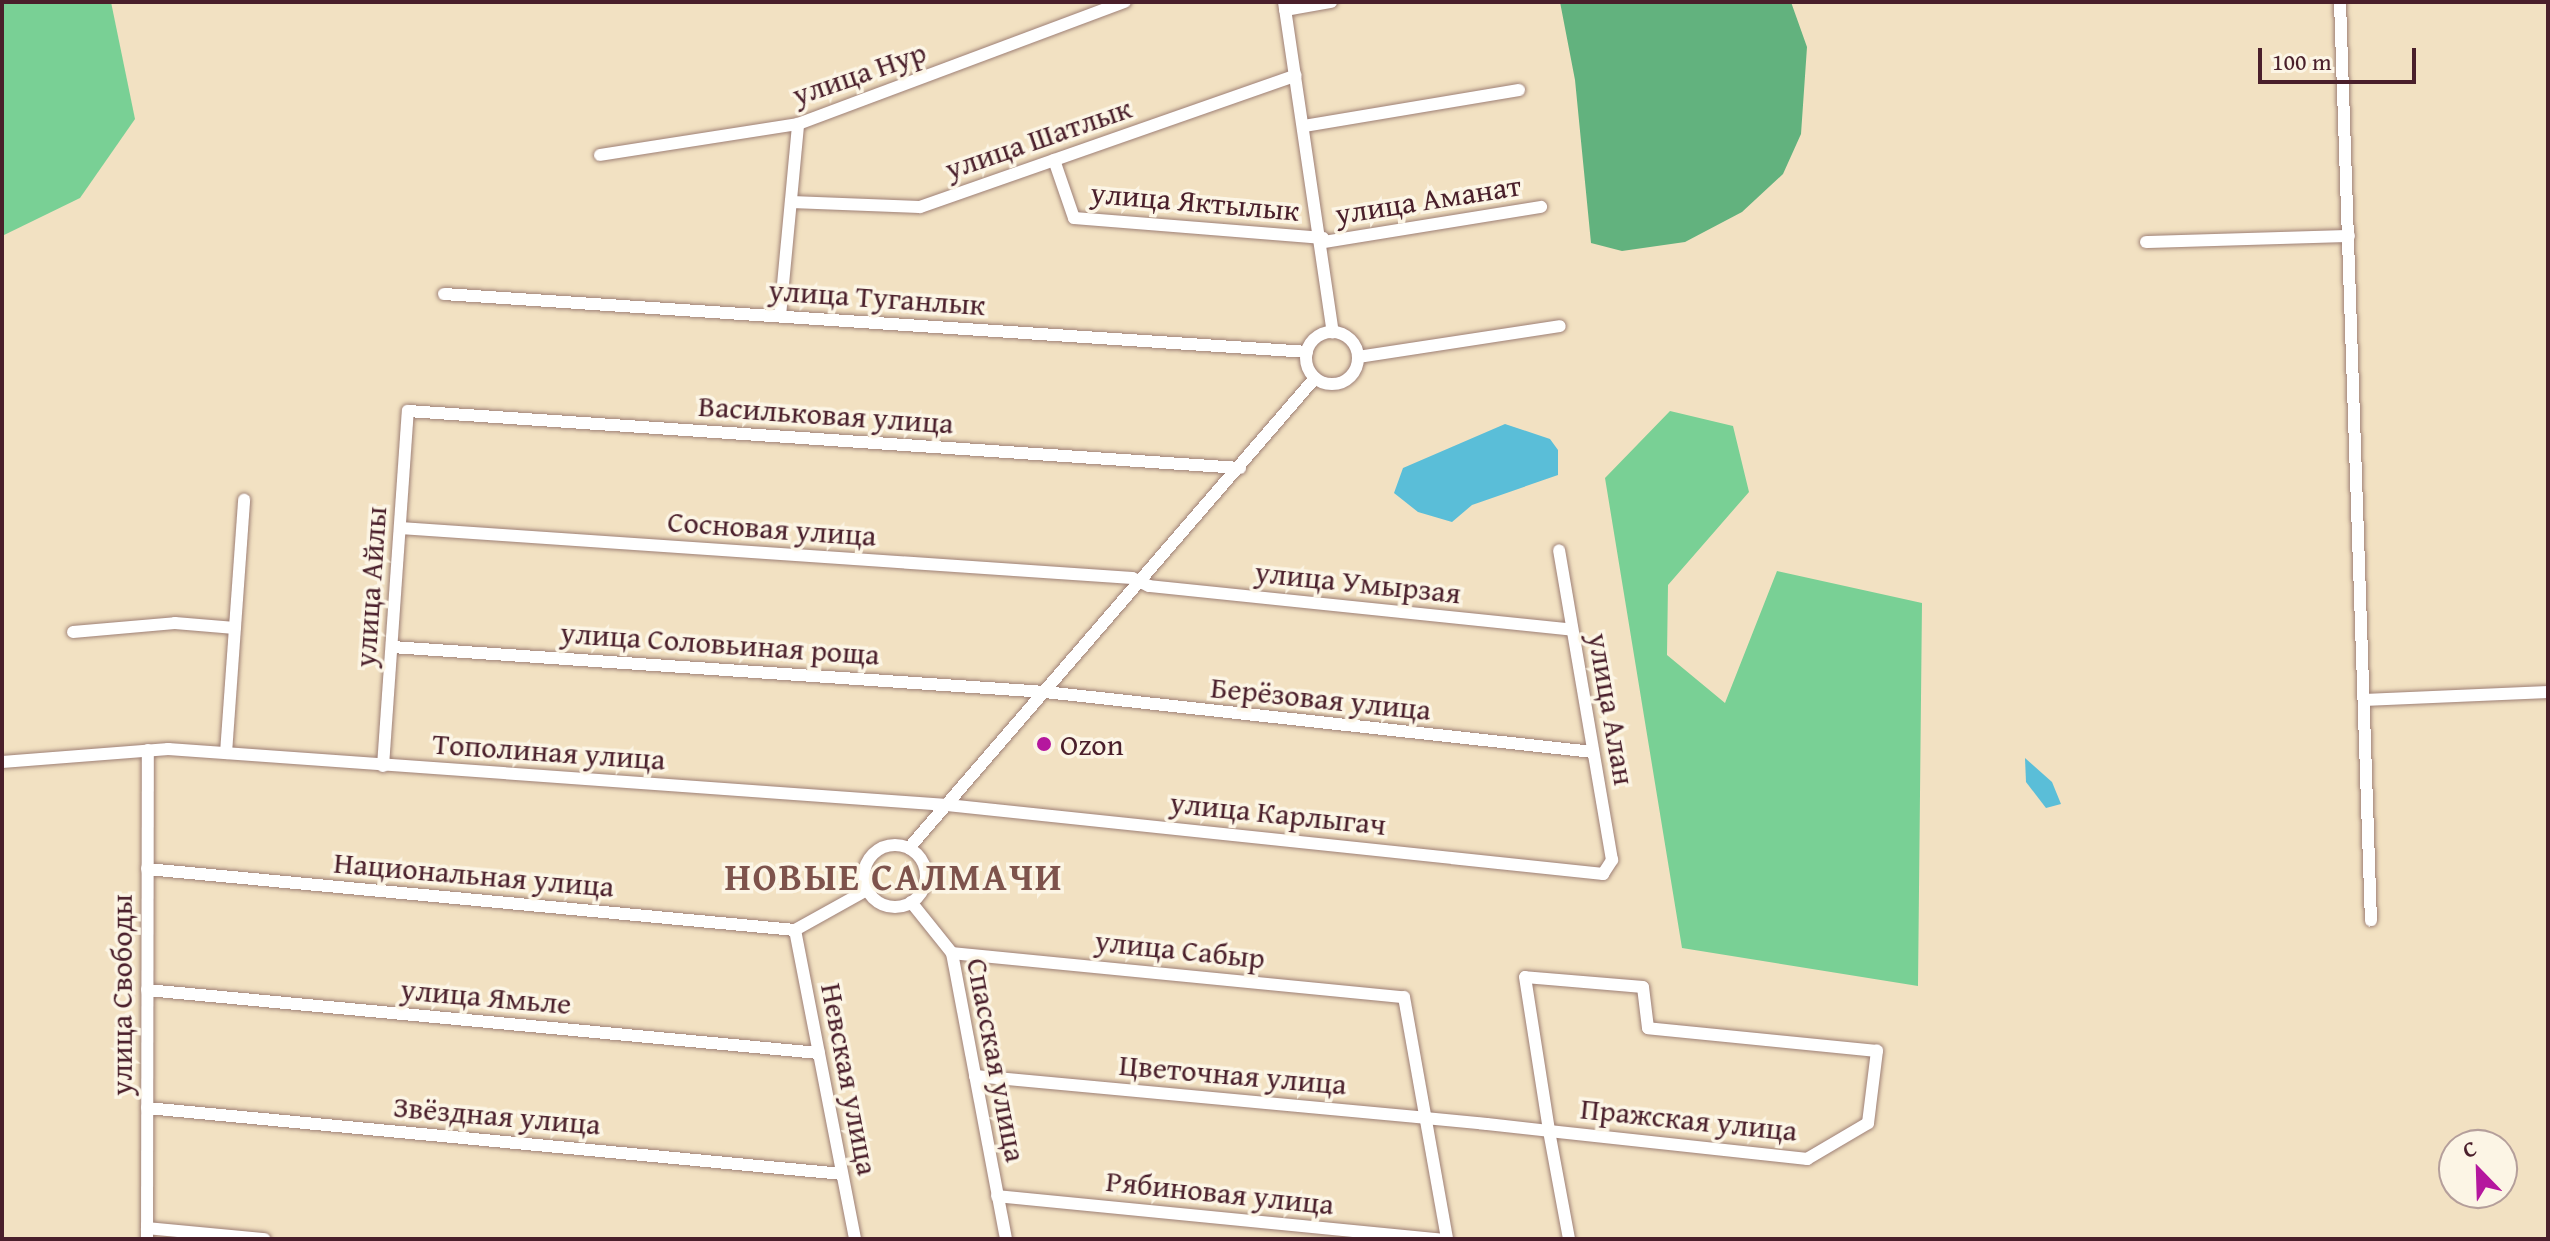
<!DOCTYPE html>
<meta charset="utf-8">
<style>
body{margin:0}
#map{position:relative;width:2550px;height:1241px;overflow:hidden;background:#f2e1c2;font-family:"Gentium Book Plus",serif}
div>[style]{position:absolute}
.green>*{inset:0;background:#79d095}
.forest>*{inset:0;background:#62b27e}
.water>*{inset:0;background:#5abed8}
.roads{filter:drop-shadow(0 0 2px #9e8076) drop-shadow(0 0 2px #9e8076)}
.street>*{height:12px;margin:-6px;padding:0 6px;transform-origin:6px;border-radius:6px;background:#fff}
.street>.ring{margin:-6px;padding:0;box-sizing:content-box;background:none;border:12px solid #fff;border-radius:50%}
.dots>*{width:22px;height:22px;translate:-50% -50%;box-sizing:border-box;border:4px solid #fcf5e5;border-radius:50%}
span{translate:-50% -50%;white-space:nowrap;text-align:center;line-height:1.15;-webkit-text-stroke:7px #fcf5e5;paint-order:stroke}
.street-label{font-size:30px;color:#4a1f2b}
.poi-label{font-size:30px;color:#4a1f2b}
.left{translate:0 -50%;text-align:left}
.district-label{font-size:38px;color:#7e534c;font-weight:700;letter-spacing:2px}
.frame{position:absolute;inset:0;border:4px solid #4a1f2b;pointer-events:none}
.north{position:absolute;left:2438px;top:1129px;width:80px;height:80px;box-sizing:border-box;background:#fcf5e5;border:2px solid #b59f9b;border-radius:50%;rotate:337deg;font-size:22px;font-weight:700;line-height:32px;text-align:center;color:#4a1f2b}
.north::after{content:'';display:block;margin:auto;width:28px;height:36px;background:#b5179e;clip-path:polygon(50% 0,100% 100%,50% 72%,0 100%)}
.scale{position:absolute;left:2258px;top:48px;width:158px;height:36px;box-sizing:border-box;border:4px solid #4a1f2b;border-top:0;padding-left:10px;font-size:24px;line-height:28px;white-space:nowrap;color:#4a1f2b;-webkit-text-stroke:6px #fcf5e5;paint-order:stroke}
</style>
<div id="map">
<div class="green">
<div style="clip-path:polygon(2px 2px,111px 2px,135px 119px,80px 198px,2px 236px)"></div>
<div style="clip-path:polygon(1670px 411px,1733px 426px,1749px 492px,1668px 585px,1667px 655px,1725px 703px,1777px 571px,1922px 603px,1918px 986px,1682px 948px,1605px 478px)"></div>
</div>
<div class="forest">
<div style="clip-path:polygon(1560px 2px,1791px 2px,1807px 47px,1801px 134px,1783px 174px,1742px 212px,1685px 242px,1622px 251px,1591px 243px,1575px 80px)"></div>
</div>
<div class="water">
<div style="clip-path:polygon(1505px 424px,1550px 439px,1558px 450px,1558px 475px,1472px 505px,1452px 522px,1418px 512px,1394px 493px,1403px 468px)"></div>
<div style="clip-path:polygon(2025px 758px,2052px 782px,2061px 804px,2046px 808px,2026px 782px)"></div>
</div>
<div class="roads">
<div class="street">
<div style="left:1284px;top:2px;width:334px;rotate:81.6deg"></div>
<div style="left:2340px;top:2px;width:919px;rotate:88.07deg"></div>
<div style="left:1285px;top:10px;width:47px;rotate:-9.9deg"></div>
<div style="left:1304px;top:126px;width:218px;rotate:-9.5deg"></div>
<div style="left:600px;top:155px;width:200px;rotate:-8.9deg"></div>
<div style="left:798px;top:124px;width:349px;rotate:-20.5deg"></div>
<div style="left:1054px;top:160px;width:61px;rotate:71deg"></div>
<div style="left:1074px;top:218px;width:250px;rotate:4.6deg"></div>
<div style="left:791px;top:202px;width:129px;rotate:2.2deg"></div>
<div style="left:920px;top:207px;width:398px;rotate:-19.3deg"></div>
<div style="left:1324px;top:242px;width:220px;rotate:-9.2deg"></div>
<div style="left:2146px;top:242px;width:203px;rotate:-1.7deg"></div>
<div style="left:444px;top:294px;width:865px;rotate:3.84deg"></div>
<div style="left:780px;top:316px;width:193px;rotate:-84.6deg"></div>
<div class="ring" style="left:1306px;top:332px;width:40px;height:40px"></div>
<div style="left:1358px;top:357px;width:204px;rotate:-8.7deg"></div>
<div style="left:400px;top:528px;width:734px;rotate:3.91deg"></div>
<div style="left:1132px;top:578px;width:19px;rotate:25deg"></div>
<div style="left:1149px;top:586px;width:425px;rotate:5.9deg"></div>
<div style="left:73px;top:632px;width:102px;rotate:-5deg"></div>
<div style="left:175px;top:623px;width:60px;rotate:4.8deg"></div>
<div style="left:392px;top:647px;width:655px;rotate:3.94deg"></div>
<div style="left:1045px;top:692px;width:551px;rotate:6.25deg"></div>
<div style="left:2364px;top:700px;width:184px;rotate:-2.5deg"></div>
<div style="left:226px;top:753px;width:254px;rotate:-85.9deg"></div>
<div style="left:2px;top:762px;width:167px;rotate:-4.5deg"></div>
<div style="left:168px;top:749px;width:781px;rotate:4.11deg"></div>
<div style="left:947px;top:805px;width:660px;rotate:6deg"></div>
<div style="left:1603px;top:874px;width:17px;rotate:-57deg"></div>
<div style="left:1612px;top:860px;width:314px;rotate:-99.7deg"></div>
<div style="left:383px;top:766px;width:356px;rotate:-86deg"></div>
<div style="left:408px;top:411px;width:834px;rotate:3.92deg"></div>
<div class="ring" style="left:864px;top:845px;width:50px;height:50px"></div>
<div style="left:909px;top:848px;width:621px;rotate:-49.18deg"></div>
<div style="left:147px;top:869px;width:651px;rotate:5.38deg"></div>
<div style="left:911px;top:902px;width:65px;rotate:51.2deg"></div>
<div style="left:952px;top:953px;width:291px;rotate:79.3deg"></div>
<div style="left:795px;top:930px;width:315px;rotate:79deg"></div>
<div style="left:795px;top:930px;width:82px;rotate:-29.1deg"></div>
<div style="left:952px;top:953px;width:454px;rotate:5.6deg"></div>
<div style="left:1404px;top:997px;width:246px;rotate:79.9deg"></div>
<div style="left:147px;top:990px;width:675px;rotate:5.36deg"></div>
<div style="left:975px;top:1076px;width:452px;rotate:5.3deg"></div>
<div style="left:1425px;top:1118px;width:62px;rotate:5.5deg"></div>
<div style="left:1487px;top:1124px;width:62px;rotate:6.4deg"></div>
<div style="left:1549px;top:1131px;width:260px;rotate:6.2deg"></div>
<div style="left:1807px;top:1159px;width:71px;rotate:-30.5deg"></div>
<div style="left:1868px;top:1123px;width:73px;rotate:-82.9deg"></div>
<div style="left:1877px;top:1051px;width:230px;rotate:-174.3deg"></div>
<div style="left:1648px;top:1028px;width:41px;rotate:-97deg"></div>
<div style="left:1643px;top:987px;width:118px;rotate:-175.2deg"></div>
<div style="left:1525px;top:977px;width:156px;rotate:81.1deg"></div>
<div style="left:1549px;top:1131px;width:110px;rotate:79.5deg"></div>
<div style="left:147px;top:1108px;width:698px;rotate:5.42deg"></div>
<div style="left:997px;top:1196px;width:444px;rotate:5.6deg"></div>
<div style="left:147px;top:1228px;width:118px;rotate:5.4deg"></div>
<div style="left:147px;top:1239px;width:489px;rotate:-89.9deg"></div>
</div>
</div>
<div class="dots">
<div style="left:1044px;top:744px;background:#b5179e"></div>
</div>
<div class="street-label">
<span style="left:859px;top:73px;rotate:-19deg">улица Нур</span>
<span style="left:1038px;top:138px;rotate:-19deg">улица Шатлык</span>
<span style="left:1428px;top:199px;rotate:-9deg">улица Аманат</span>
<span style="left:1195px;top:201px;rotate:5deg">улица Яктылык</span>
<span style="left:877px;top:297px;rotate:4deg">улица Туганлык</span>
<span style="left:826px;top:414px;rotate:4deg">Васильковая улица</span>
<span style="left:772px;top:528px;rotate:4deg">Сосновая улица</span>
<span style="left:1358px;top:582px;rotate:6deg">улица Умырзая</span>
<span style="left:370px;top:587px;rotate:-86deg">улица Айлы</span>
<span style="left:720px;top:643px;rotate:4deg">улица Соловьиная роща</span>
<span style="left:1321px;top:698px;rotate:6deg">Берёзовая улица</span>
<span style="left:1612px;top:709px;rotate:80deg">улица Алан</span>
<span style="left:549px;top:751px;rotate:4deg">Тополиная улица</span>
<span style="left:1278px;top:813px;rotate:6deg">улица Карлыгач</span>
<span style="left:474px;top:874px;rotate:5deg">Национальная улица</span>
<span style="left:1180px;top:949px;rotate:6deg">улица Сабыр</span>
<span style="left:121px;top:995px;rotate:-90deg">улица Свободы</span>
<span style="left:486px;top:996px;rotate:5deg">улица Ямьле</span>
<span style="left:997px;top:1060px;rotate:79deg">Спасская улица</span>
<span style="left:1233px;top:1074px;rotate:5deg">Цветочная улица</span>
<span style="left:850px;top:1079px;rotate:79deg">Невская улица</span>
<span style="left:497px;top:1115px;rotate:5deg">Звёздная улица</span>
<span style="left:1689px;top:1119px;rotate:6deg">Пражская улица</span>
<span style="left:1220px;top:1192px;rotate:6deg">Рябиновая улица</span>
</div>
<div class="poi-label">
<span class="left" style="left:1060px;top:744px">Ozon</span>
</div>
<div class="district-label">
<span style="left:894px;top:877px">НОВЫЕ САЛМАЧИ</span>
</div>
<div class="frame"></div>
<div class="north">С</div>
<div class="scale">100 m</div>
</div>
